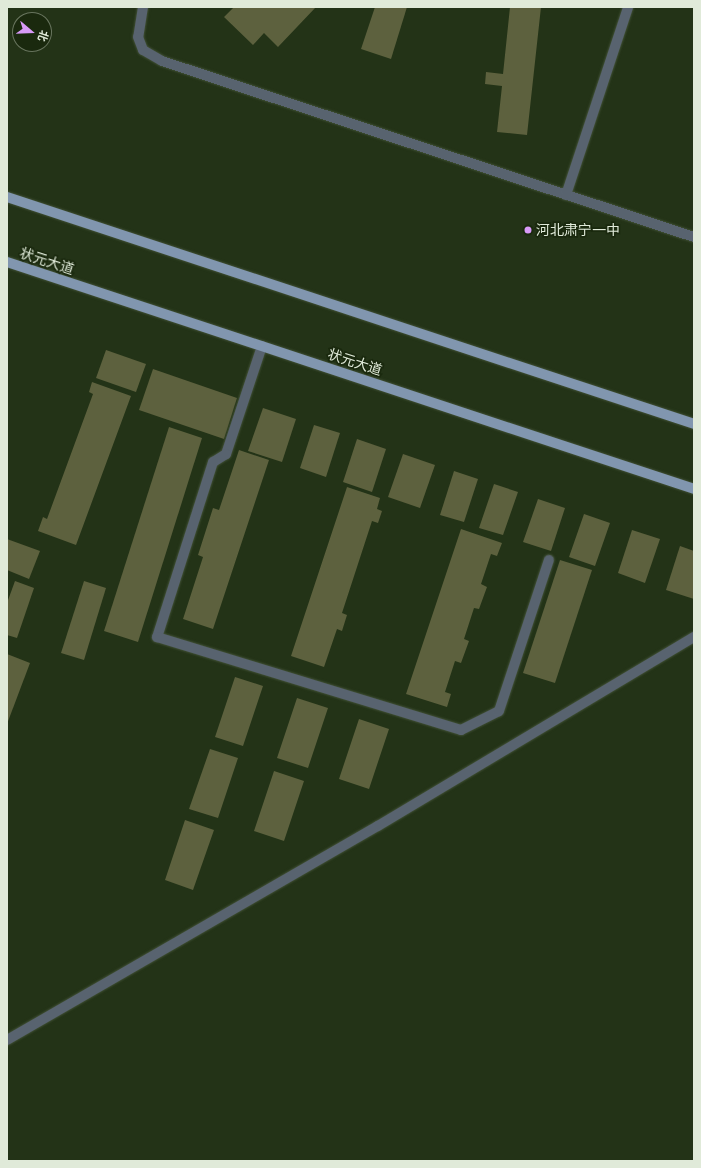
<!DOCTYPE html>
<meta charset="utf-8">
<style>
body{margin:0}
#map{position:relative;width:701px;height:1168px;overflow:hidden;background:#233317;font-family:Raleway,"Noto Sans SC",sans-serif}
div>[style]{position:absolute}
.building>*{inset:0;background:#5d613e}
.roads{filter:drop-shadow(0 0 1px #415036) drop-shadow(0 0 1px #415036)}
.minor>*{height:10px;margin:-5px;padding:0 5px;transform-origin:5px;border-radius:5px;background:#58636f}
.major>*{height:10px;margin:-5px;padding:0 5px;transform-origin:5px;border-radius:5px;background:#8196af}
.dots>*{width:11px;height:11px;translate:-50% -50%;box-sizing:border-box;border:2px solid #1a290e;border-radius:50%}
span{translate:-50% -50%;white-space:nowrap;text-align:center;line-height:1.15;-webkit-text-stroke:3.5px #1a290e;paint-order:stroke}
.poi-label{font-size:14px;color:#e0ead9}
.left{translate:0 -50%;text-align:left}
.street-label{font-size:14px;color:#e0ead9}
.frame{position:absolute;inset:0;border:8px solid #e0ead9;pointer-events:none}
.north{position:absolute;left:12px;top:12px;width:40px;height:40px;box-sizing:border-box;background:#1a290e;border:1px solid #69765f;border-radius:50%;rotate:109deg;font-size:11px;font-weight:700;line-height:16px;text-align:center;color:#e0ead9}
.north::after{content:'';display:block;margin:auto;width:14px;height:18px;background:#d89af8;clip-path:polygon(50% 0,100% 100%,50% 72%,0 100%)}
</style>
<div id="map">
<div class="building">
<div style="clip-path:polygon(234px 7px,316px 7px,278px 47px,264px 33px,253px 45px,224px 17px)"></div>
<div style="clip-path:polygon(375px 7px,407px 7px,391px 59px,361px 49px)"></div>
<div style="clip-path:polygon(510px 7px,541px 7px,527px 135px,497px 132px,502px 86px,485px 84px,486px 72px,503px 74px)"></div>
<div style="clip-path:polygon(106px 350px,146px 364px,136px 392px,96px 378px)"></div>
<div style="clip-path:polygon(153px 369px,237px 398px,224px 439px,139px 410px)"></div>
<div style="clip-path:polygon(92px 382px,131px 396px,76px 545px,38px 531px,43px 517px,47px 519px,93px 394px,89px 392px)"></div>
<div style="clip-path:polygon(263px 408px,296px 419px,282px 462px,248px 451px)"></div>
<div style="clip-path:polygon(314px 425px,340px 433px,326px 477px,300px 468px)"></div>
<div style="clip-path:polygon(169px 427px,202px 438px,138px 642px,104px 631px)"></div>
<div style="clip-path:polygon(357px 439px,386px 449px,372px 492px,343px 482px)"></div>
<div style="clip-path:polygon(239px 450px,269px 460px,213px 629px,183px 619px,203px 557px,198px 555px,213px 508px,219px 510px)"></div>
<div style="clip-path:polygon(403px 454px,435px 465px,420px 508px,388px 497px)"></div>
<div style="clip-path:polygon(454px 471px,478px 479px,464px 522px,440px 515px)"></div>
<div style="clip-path:polygon(494px 484px,518px 492px,503px 535px,479px 528px)"></div>
<div style="clip-path:polygon(347px 487px,380px 498px,377px 509px,382px 511px,378px 523px,372px 521px,342px 613px,347px 615px,342px 631px,337px 629px,324px 667px,291px 656px)"></div>
<div style="clip-path:polygon(538px 499px,565px 508px,551px 551px,523px 542px)"></div>
<div style="clip-path:polygon(584px 514px,610px 523px,595px 566px,569px 557px)"></div>
<div style="clip-path:polygon(461px 529px,502px 543px,497px 556px,491px 554px,481px 584px,487px 587px,479px 609px,474px 608px,464px 639px,469px 641px,461px 663px,455px 661px,445px 692px,451px 694px,447px 707px,406px 694px)"></div>
<div style="clip-path:polygon(632px 530px,660px 539px,645px 583px,618px 573px)"></div>
<div style="clip-path:polygon(7px 539px,40px 551px,29px 579px,7px 570px)"></div>
<div style="clip-path:polygon(680px 546px,694px 551px,694px 599px,666px 590px)"></div>
<div style="clip-path:polygon(560px 560px,592px 570px,555px 683px,523px 673px)"></div>
<div style="clip-path:polygon(15px 581px,34px 588px,17px 638px,7px 635px,7px 603px)"></div>
<div style="clip-path:polygon(84px 581px,106px 588px,84px 660px,61px 653px)"></div>
<div style="clip-path:polygon(7px 654px,30px 663px,7px 724px)"></div>
<div style="clip-path:polygon(235px 677px,263px 686px,243px 746px,215px 737px)"></div>
<div style="clip-path:polygon(297px 698px,328px 708px,308px 768px,277px 758px)"></div>
<div style="clip-path:polygon(359px 719px,389px 729px,369px 789px,339px 779px)"></div>
<div style="clip-path:polygon(210px 749px,238px 758px,218px 818px,189px 809px)"></div>
<div style="clip-path:polygon(274px 771px,304px 781px,284px 841px,254px 831px)"></div>
<div style="clip-path:polygon(185px 820px,214px 830px,193px 890px,165px 880px)"></div>
</div>
<div class="roads">
<div class="minor">
<div style="left:143px;top:7px;width:30px;rotate:99deg"></div>
<div style="left:138px;top:37px;width:14px;rotate:69deg"></div>
<div style="left:143px;top:50px;width:22px;rotate:30deg"></div>
<div style="left:162px;top:61px;width:560px;rotate:18.31deg"></div>
<div style="left:566px;top:195px;width:198px;rotate:-71.7deg"></div>
<div style="left:262px;top:346px;width:114px;rotate:108.4deg"></div>
<div style="left:226px;top:454px;width:15px;rotate:148deg"></div>
<div style="left:213px;top:462px;width:184px;rotate:107.7deg"></div>
<div style="left:157px;top:637px;width:318px;rotate:17deg"></div>
<div style="left:461px;top:730px;width:42px;rotate:-26.6deg"></div>
<div style="left:499px;top:711px;width:159px;rotate:-71.7deg"></div>
<div style="left:7px;top:1040px;width:428px;rotate:-30deg"></div>
<div style="left:378px;top:826px;width:368px;rotate:-30.9deg"></div>
</div>
<div class="major">
<div style="left:7px;top:197px;width:724px;rotate:18.28deg"></div>
<div style="left:7px;top:262px;width:724px;rotate:18.28deg"></div>
</div>
</div>
<div class="dots">
<div style="left:528px;top:230px;background:#d89af8"></div>
</div>
<div class="poi-label">
<span class="left" style="left:536px;top:230px">河北肃宁一中</span>
</div>
<div class="street-label">
<span style="left:47px;top:261px;rotate:18deg">状元大道</span>
<span style="left:355px;top:362px;rotate:18deg">状元大道</span>
</div>
<div class="frame"></div>
<div class="north">北</div>
</div>
